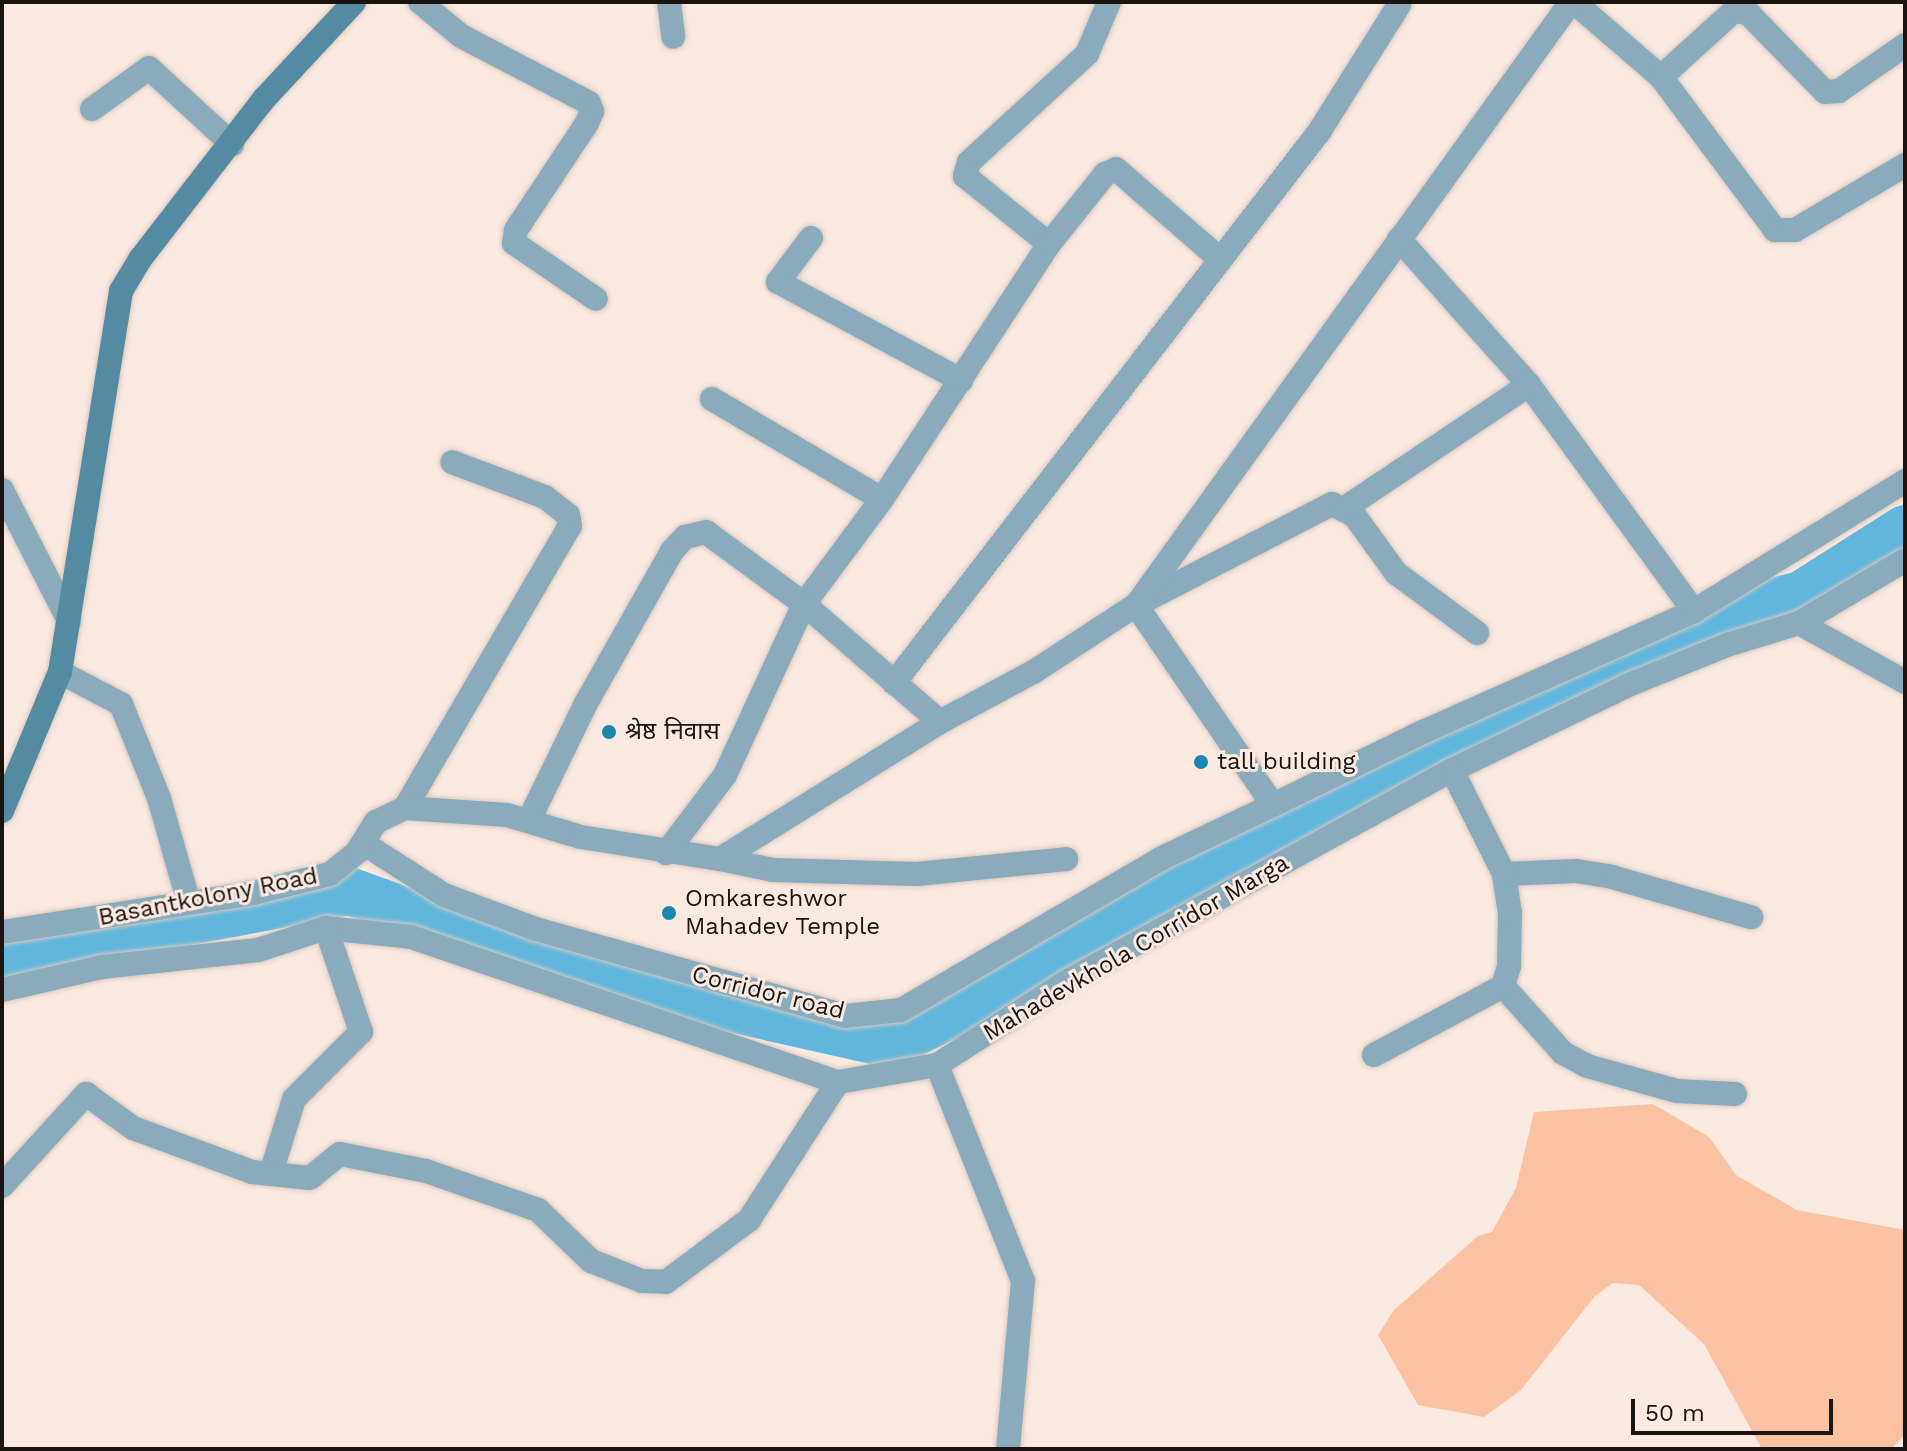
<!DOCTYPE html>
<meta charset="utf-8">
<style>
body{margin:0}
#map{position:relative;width:1907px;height:1451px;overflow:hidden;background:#fbeae1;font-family:"Work Sans","Noto Sans Devanagari",sans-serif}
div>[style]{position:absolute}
.green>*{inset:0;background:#fbc2a1}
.river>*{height:48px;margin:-24px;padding:0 24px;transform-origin:24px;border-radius:24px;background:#60b6dd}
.roads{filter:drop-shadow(0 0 2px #d7c8c0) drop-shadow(0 0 2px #d7c8c0)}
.street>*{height:24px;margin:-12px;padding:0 12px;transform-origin:12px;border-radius:12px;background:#89abbc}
.secondary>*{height:24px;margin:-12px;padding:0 12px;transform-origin:12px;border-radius:12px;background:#558aa3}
.dots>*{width:22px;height:22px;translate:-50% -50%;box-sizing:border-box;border:4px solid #fbeae1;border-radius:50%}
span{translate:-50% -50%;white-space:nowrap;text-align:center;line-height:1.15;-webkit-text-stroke:6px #fbeae1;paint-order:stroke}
.poi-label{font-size:24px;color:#1a1411}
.left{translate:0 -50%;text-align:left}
.street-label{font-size:24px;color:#1a1411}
.frame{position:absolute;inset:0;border:4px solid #1a1411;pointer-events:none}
.scale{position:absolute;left:1631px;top:1399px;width:202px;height:36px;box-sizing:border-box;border:4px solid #1a1411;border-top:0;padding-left:10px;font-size:24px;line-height:28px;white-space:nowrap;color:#1a1411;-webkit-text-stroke:6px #fbeae1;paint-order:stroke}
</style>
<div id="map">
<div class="green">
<div style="clip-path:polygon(1653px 1104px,1709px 1137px,1736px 1175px,1797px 1210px,1905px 1230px,1905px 1434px,1892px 1449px,1762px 1449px,1704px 1344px,1639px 1285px,1613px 1283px,1595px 1296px,1521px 1390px,1484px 1417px,1418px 1405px,1378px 1335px,1394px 1310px,1478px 1236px,1492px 1232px,1516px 1188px,1534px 1112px)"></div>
</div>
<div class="river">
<div style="left:2px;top:956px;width:353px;rotate:-10.6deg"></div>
<div style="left:349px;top:891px;width:175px;rotate:19.7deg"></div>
<div style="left:514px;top:950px;width:192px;rotate:15.4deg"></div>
<div style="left:699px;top:1001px;width:197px;rotate:12.6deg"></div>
<div style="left:891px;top:1044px;width:186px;rotate:-26.4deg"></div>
<div style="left:1058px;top:961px;width:104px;rotate:-35.2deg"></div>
<div style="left:1143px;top:901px;width:171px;rotate:-28.2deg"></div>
<div style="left:1294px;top:820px;width:498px;rotate:-25.1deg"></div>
<div style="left:1745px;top:609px;width:58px;rotate:-14deg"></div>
<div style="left:1801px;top:595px;width:123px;rotate:-32.4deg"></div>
</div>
<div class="roads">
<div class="street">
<div style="left:420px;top:2px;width:53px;rotate:39.7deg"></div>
<div style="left:461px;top:36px;width:144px;rotate:27.6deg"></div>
<div style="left:589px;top:103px;width:9px;rotate:69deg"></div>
<div style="left:592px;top:111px;width:13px;rotate:113deg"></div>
<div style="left:587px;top:123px;width:128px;rotate:123.6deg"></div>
<div style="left:516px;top:230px;width:13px;rotate:99deg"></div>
<div style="left:514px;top:243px;width:99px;rotate:34.3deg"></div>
<div style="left:669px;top:2px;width:35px;rotate:83deg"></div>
<div style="left:1109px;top:2px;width:56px;rotate:112.9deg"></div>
<div style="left:1087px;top:54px;width:160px;rotate:137.5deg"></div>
<div style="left:969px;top:162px;width:15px;rotate:106deg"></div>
<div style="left:965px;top:176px;width:108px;rotate:39deg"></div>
<div style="left:1049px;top:244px;width:305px;rotate:123.2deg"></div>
<div style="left:882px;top:499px;width:131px;rotate:126.6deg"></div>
<div style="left:804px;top:604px;width:180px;rotate:40.9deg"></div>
<div style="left:940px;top:722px;width:108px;rotate:-28.2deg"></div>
<div style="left:1035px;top:671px;width:121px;rotate:-33.2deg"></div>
<div style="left:1136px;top:605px;width:220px;rotate:-27.3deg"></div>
<div style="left:1332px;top:504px;width:25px;rotate:27deg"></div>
<div style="left:1354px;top:515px;width:72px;rotate:54.1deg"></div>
<div style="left:1396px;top:573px;width:101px;rotate:36.5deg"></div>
<div style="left:1574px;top:2px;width:115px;rotate:40.8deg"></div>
<div style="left:1661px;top:77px;width:191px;rotate:53.3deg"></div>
<div style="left:1775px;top:230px;width:20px"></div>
<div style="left:1795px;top:230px;width:128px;rotate:-30.6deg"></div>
<div style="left:1661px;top:77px;width:100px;rotate:-42.2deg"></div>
<div style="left:1735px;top:10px;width:15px;rotate:16deg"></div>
<div style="left:1749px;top:14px;width:109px;rotate:45.7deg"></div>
<div style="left:1825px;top:92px;width:14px;rotate:-4deg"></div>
<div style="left:1839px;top:91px;width:80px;rotate:-34.9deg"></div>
<div style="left:92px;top:109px;width:70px;rotate:-35.7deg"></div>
<div style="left:149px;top:68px;width:113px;rotate:42.5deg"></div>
<div style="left:811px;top:238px;width:55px;rotate:126.9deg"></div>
<div style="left:778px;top:282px;width:208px;rotate:28.2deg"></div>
<div style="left:1399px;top:239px;width:195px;rotate:48.3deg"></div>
<div style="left:1529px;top:385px;width:280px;rotate:53.9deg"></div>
<div style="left:1049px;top:244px;width:90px;rotate:-51.3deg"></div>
<div style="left:1105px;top:174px;width:12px;rotate:-24deg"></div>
<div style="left:1116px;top:169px;width:138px;rotate:40.9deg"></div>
<div style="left:712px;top:399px;width:197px;rotate:30.5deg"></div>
<div style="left:2px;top:490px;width:147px;rotate:62.9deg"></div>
<div style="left:1345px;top:508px;width:221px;rotate:-33.8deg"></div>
<div style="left:1140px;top:600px;width:737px;rotate:-54.22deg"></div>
<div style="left:1136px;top:605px;width:242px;rotate:55.6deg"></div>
<div style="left:1273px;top:805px;width:169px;rotate:-26deg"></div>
<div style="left:1425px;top:731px;width:295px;rotate:-24deg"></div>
<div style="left:1694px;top:611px;width:248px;rotate:-31.6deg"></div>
<div style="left:1799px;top:623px;width:121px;rotate:29.1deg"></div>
<div style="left:60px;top:672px;width:69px;rotate:27.7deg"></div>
<div style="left:121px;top:704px;width:101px;rotate:68deg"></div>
<div style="left:159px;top:798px;width:109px;rotate:74.1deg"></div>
<div style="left:894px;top:683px;width:696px;rotate:-52.36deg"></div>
<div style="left:1319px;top:132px;width:150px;rotate:-57.8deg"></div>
<div style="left:405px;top:808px;width:327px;rotate:-59.7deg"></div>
<div style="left:570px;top:526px;width:11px;rotate:-100deg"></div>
<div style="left:568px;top:515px;width:29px;rotate:-142deg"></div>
<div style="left:545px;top:497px;width:99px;rotate:-159.4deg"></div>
<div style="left:529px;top:820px;width:128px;rotate:-64deg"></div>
<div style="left:585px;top:705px;width:177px;rotate:-60.5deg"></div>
<div style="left:672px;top:551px;width:19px;rotate:-47deg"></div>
<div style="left:685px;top:537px;width:22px;rotate:-13deg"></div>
<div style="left:706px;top:532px;width:122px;rotate:36.3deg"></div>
<div style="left:804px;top:604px;width:188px;rotate:114.8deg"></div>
<div style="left:725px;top:775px;width:98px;rotate:127.1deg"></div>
<div style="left:363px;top:843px;width:96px;rotate:32.7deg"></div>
<div style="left:444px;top:895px;width:98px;rotate:20.3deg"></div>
<div style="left:536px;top:929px;width:321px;rotate:15.7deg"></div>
<div style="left:845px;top:1016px;width:56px;rotate:-6.1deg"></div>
<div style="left:901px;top:1010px;width:300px;rotate:-30.2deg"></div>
<div style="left:1160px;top:859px;width:125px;rotate:-25.5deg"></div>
<div style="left:720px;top:859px;width:54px;rotate:11.7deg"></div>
<div style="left:773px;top:870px;width:144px;rotate:1.6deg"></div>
<div style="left:917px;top:874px;width:150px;rotate:-5.7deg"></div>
<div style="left:1504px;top:874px;width:72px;rotate:-2.4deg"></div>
<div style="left:1576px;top:871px;width:36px;rotate:9deg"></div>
<div style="left:1612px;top:877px;width:145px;rotate:16.1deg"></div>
<div style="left:2px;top:932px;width:254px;rotate:-8.8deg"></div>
<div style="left:253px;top:893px;width:79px;rotate:-13.9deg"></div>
<div style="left:330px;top:874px;width:35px;rotate:-39deg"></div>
<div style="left:357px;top:852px;width:36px;rotate:-58deg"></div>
<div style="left:376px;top:822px;width:32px;rotate:-26deg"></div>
<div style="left:405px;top:808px;width:102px;rotate:3.9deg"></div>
<div style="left:507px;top:815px;width:77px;rotate:16.6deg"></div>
<div style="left:581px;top:837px;width:141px;rotate:9deg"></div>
<div style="left:720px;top:859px;width:259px;rotate:-31.9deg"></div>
<div style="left:1503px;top:986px;width:90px;rotate:48.2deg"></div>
<div style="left:1563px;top:1053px;width:27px;rotate:28deg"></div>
<div style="left:1587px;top:1066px;width:93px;rotate:15.5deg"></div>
<div style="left:1677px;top:1091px;width:58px;rotate:3deg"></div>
<div style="left:2px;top:990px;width:103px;rotate:-13deg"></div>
<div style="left:102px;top:967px;width:157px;rotate:-6.2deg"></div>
<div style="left:258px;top:950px;width:71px;rotate:-17.9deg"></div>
<div style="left:326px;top:928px;width:85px;rotate:6deg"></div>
<div style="left:411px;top:937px;width:451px;rotate:18.8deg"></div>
<div style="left:838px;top:1082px;width:100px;rotate:-9.7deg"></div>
<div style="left:937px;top:1065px;width:156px;rotate:-32.7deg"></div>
<div style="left:1068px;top:981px;width:438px;rotate:-28.8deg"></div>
<div style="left:1452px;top:770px;width:199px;rotate:-25.7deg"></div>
<div style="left:1631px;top:684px;width:104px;rotate:-22.1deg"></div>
<div style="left:1727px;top:645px;width:75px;rotate:-17deg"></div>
<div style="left:1799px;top:623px;width:123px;rotate:-30.7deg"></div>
<div style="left:1374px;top:1055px;width:146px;rotate:-28.1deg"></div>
<div style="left:1503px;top:986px;width:21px;rotate:-73deg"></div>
<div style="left:1509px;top:966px;width:53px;rotate:-88.9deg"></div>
<div style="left:1510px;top:913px;width:39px;rotate:-99deg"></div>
<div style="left:1504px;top:874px;width:116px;rotate:-116.6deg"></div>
<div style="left:937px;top:1065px;width:232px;rotate:68.3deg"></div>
<div style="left:1023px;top:1281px;width:169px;rotate:95.1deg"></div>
<div style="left:271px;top:1173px;width:77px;rotate:-72.7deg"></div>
<div style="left:294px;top:1099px;width:95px;rotate:-45deg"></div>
<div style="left:361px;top:1032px;width:110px;rotate:-108.6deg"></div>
<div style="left:2px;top:1186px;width:125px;rotate:-47.6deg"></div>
<div style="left:86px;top:1094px;width:58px;rotate:35.9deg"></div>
<div style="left:133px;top:1128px;width:127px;rotate:20.3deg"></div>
<div style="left:252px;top:1172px;width:58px;rotate:5.9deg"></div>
<div style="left:310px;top:1178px;width:38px;rotate:-39deg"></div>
<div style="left:340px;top:1154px;width:88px;rotate:11.2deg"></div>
<div style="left:426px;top:1171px;width:119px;rotate:19.2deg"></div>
<div style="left:538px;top:1210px;width:74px;rotate:43.9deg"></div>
<div style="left:591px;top:1261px;width:55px;rotate:21.4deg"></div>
<div style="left:642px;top:1281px;width:24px;rotate:2deg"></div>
<div style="left:666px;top:1282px;width:104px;rotate:-36.8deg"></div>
<div style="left:749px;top:1220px;width:164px;rotate:-57.2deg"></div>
</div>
<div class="secondary">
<div style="left:2px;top:811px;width:151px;rotate:-67.4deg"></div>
<div style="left:60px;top:672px;width:386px;rotate:-80.9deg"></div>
<div style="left:121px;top:291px;width:39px;rotate:-59deg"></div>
<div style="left:141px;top:258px;width:201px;rotate:-52.3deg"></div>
<div style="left:264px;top:99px;width:132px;rotate:-47.1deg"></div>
</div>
</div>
<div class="dots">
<div style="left:609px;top:732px;background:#1b86ae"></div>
<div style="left:1201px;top:762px;background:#1b86ae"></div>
<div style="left:669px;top:913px;background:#1b86ae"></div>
</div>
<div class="poi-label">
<span class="left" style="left:625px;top:732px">श्रेष्ठ निवास</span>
<span class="left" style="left:1217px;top:762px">tall building</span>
<span class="left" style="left:685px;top:913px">Omkareshwor<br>Mahadev Temple</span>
</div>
<div class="street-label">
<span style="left:208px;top:897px;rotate:-11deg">Basantkolony Road</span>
<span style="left:1136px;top:948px;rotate:-30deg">Mahadevkhola Corridor Marga</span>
<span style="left:768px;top:993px;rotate:14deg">Corridor road</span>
</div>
<div class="frame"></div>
<div class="scale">50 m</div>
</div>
